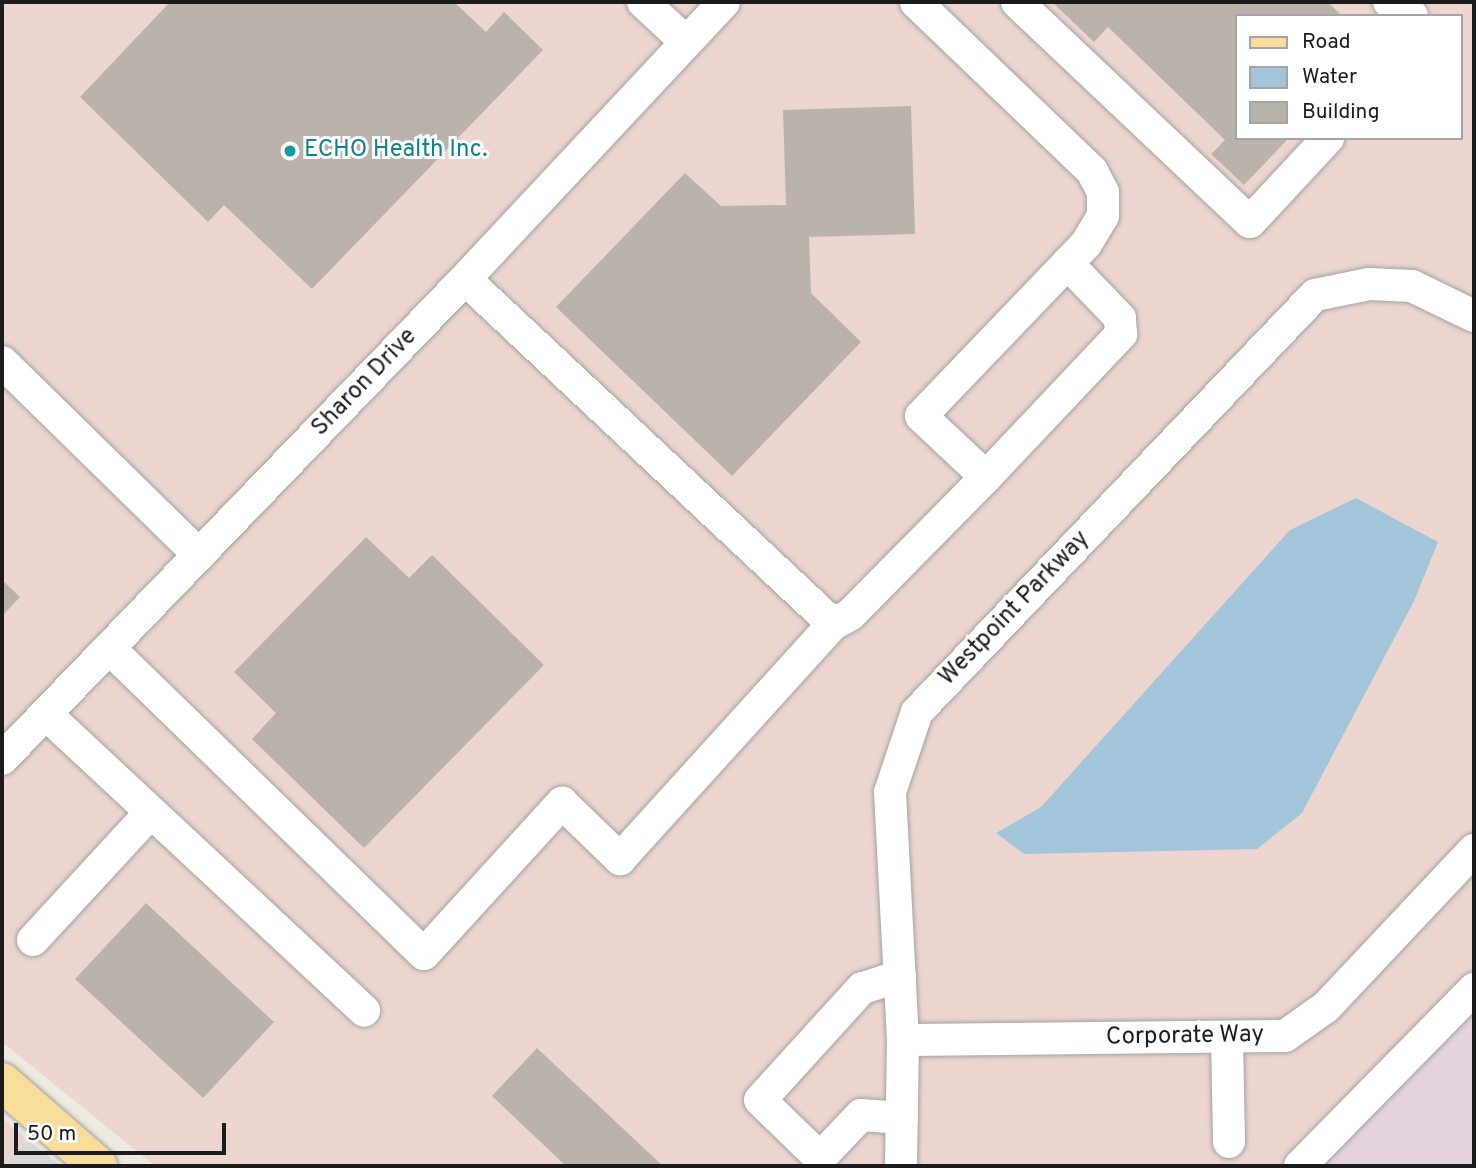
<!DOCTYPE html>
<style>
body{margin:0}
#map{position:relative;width:1476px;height:1168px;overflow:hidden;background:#edeae1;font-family:Overpass,sans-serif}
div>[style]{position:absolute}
.residential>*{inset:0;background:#d9d8d8}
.commercial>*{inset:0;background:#edd6d0}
.industrial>*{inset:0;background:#e5d3df}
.water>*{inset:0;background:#a2c5d9}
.building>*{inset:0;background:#b9b3ab}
.roads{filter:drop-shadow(0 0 2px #a2a2a2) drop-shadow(0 0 2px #a2a2a2)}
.minor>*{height:32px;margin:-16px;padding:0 16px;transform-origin:16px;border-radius:16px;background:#fff}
.major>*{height:38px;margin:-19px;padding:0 19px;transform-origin:19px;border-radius:19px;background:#f8dd9b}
.dots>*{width:19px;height:19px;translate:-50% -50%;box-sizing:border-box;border:4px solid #fff;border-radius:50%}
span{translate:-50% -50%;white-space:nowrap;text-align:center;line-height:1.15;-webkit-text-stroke:6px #fff;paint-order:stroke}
.culture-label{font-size:24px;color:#0d838f}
.left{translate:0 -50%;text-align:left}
.street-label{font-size:24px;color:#1b1b1b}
.frame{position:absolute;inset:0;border:4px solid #1b1b1b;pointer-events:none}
.legend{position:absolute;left:1235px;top:14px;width:228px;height:126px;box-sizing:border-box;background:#fff;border:2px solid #a4a4a4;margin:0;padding:9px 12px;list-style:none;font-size:21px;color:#1b1b1b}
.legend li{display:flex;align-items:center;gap:14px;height:35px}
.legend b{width:35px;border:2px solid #a4a4a4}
.scale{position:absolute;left:14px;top:1123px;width:212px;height:32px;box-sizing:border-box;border:4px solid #1b1b1b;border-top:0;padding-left:9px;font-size:21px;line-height:24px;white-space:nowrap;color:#1b1b1b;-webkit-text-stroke:5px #fff;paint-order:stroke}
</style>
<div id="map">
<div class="residential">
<div style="clip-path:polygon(27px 1139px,61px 1166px,3px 1166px)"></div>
</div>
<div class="commercial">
<div style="clip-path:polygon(evenodd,2px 2px,1474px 2px,1474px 989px,1300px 1166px,155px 1166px,2px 1042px,2px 2px,1236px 16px,1460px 16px,1460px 138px,1236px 138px,1236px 16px)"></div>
<div style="clip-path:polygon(2px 1117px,27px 1139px,3px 1166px,2px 1166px)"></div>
</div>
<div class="industrial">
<div style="clip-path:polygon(1474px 989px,1474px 1166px,1300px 1166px)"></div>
</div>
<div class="water">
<div style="clip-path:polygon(1356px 498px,1438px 542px,1414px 601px,1302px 813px,1257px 849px,1024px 854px,996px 833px,1041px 807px,1290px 530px)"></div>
</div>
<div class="building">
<div style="clip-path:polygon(170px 2px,454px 2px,486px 32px,504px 12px,543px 50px,312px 289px,224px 205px,208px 222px,80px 97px)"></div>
<div style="clip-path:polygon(1052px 2px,1328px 2px,1342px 16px,1236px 16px,1236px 138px,1289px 138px,1244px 185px,1211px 154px,1225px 140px,1108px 27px,1094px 42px)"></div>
<div style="clip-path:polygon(911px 106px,915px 234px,809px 237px,811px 293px,861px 342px,732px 476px,556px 307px,685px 173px,721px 206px,786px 205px,783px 110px)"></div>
<div style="clip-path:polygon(366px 537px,409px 578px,432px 555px,544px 665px,364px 848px,252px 739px,276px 713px,234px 672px)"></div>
<div style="clip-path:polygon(2px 580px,20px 597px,2px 616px)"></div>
<div style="clip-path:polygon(146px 903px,274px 1022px,203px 1098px,75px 979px)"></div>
<div style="clip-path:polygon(537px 1048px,663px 1166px,566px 1166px,492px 1096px)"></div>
</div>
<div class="roads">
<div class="minor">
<div style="left:643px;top:2px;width:59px;rotate:42.9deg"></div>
<div style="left:1017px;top:2px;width:320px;rotate:43.4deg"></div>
<div style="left:1250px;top:222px;width:115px;rotate:-47.1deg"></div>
<div style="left:1389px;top:2px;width:27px;rotate:31deg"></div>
<div style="left:2px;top:362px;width:276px;rotate:44.4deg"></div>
<div style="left:986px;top:477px;width:197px;rotate:-46.6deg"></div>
<div style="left:1121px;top:334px;width:16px;rotate:-94deg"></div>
<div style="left:1120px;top:318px;width:76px;rotate:-133.9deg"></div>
<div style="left:833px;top:624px;width:19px;rotate:-28deg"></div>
<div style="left:850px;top:615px;width:194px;rotate:-45.4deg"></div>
<div style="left:986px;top:477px;width:89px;rotate:-136.8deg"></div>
<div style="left:921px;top:416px;width:238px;rotate:-46.2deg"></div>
<div style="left:1086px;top:244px;width:33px;rotate:-59deg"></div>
<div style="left:1103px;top:216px;width:24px;rotate:-90deg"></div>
<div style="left:1103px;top:192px;width:24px;rotate:-118deg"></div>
<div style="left:1092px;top:171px;width:244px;rotate:-136.2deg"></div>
<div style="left:109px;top:648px;width:439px;rotate:44.2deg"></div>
<div style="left:424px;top:954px;width:205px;rotate:-47.6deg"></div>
<div style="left:562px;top:803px;width:81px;rotate:44deg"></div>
<div style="left:620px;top:859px;width:317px;rotate:-47.8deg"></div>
<div style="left:833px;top:624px;width:504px;rotate:-136.85deg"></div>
<div style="left:46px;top:714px;width:435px;rotate:43deg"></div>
<div style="left:2px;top:759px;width:667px;rotate:-46.03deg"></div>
<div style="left:465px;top:279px;width:379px;rotate:-46.9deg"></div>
<div style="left:33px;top:940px;width:174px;rotate:-47.3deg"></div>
<div style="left:900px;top:976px;width:40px;rotate:162deg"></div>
<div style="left:862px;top:988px;width:151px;rotate:132.3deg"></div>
<div style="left:760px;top:1100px;width:83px;rotate:44deg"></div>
<div style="left:820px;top:1158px;width:59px;rotate:-46.4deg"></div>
<div style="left:861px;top:1115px;width:41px;rotate:4.2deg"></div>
<div style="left:1227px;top:1037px;width:105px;rotate:88.9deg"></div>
<div style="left:903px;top:1040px;width:382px;rotate:-0.6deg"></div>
<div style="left:1285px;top:1036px;width:50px;rotate:-35.3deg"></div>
<div style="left:1326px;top:1007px;width:216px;rotate:-46.7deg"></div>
<div style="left:901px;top:1166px;width:126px;rotate:-89.1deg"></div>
<div style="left:903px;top:1040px;width:248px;rotate:-93deg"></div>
<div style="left:890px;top:792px;width:84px;rotate:-71.4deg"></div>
<div style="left:917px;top:712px;width:576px;rotate:-46.34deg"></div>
<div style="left:1315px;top:295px;width:55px;rotate:-11.5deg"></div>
<div style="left:1369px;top:284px;width:43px;rotate:2.7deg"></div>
<div style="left:1412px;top:286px;width:69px;rotate:25.8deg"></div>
<div style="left:1300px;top:1166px;width:248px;rotate:-45.5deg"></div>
</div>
<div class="major">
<div style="left:2px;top:1082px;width:128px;rotate:41.2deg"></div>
</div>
</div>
<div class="dots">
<div style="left:290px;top:151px;background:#0f9aa8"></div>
</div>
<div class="culture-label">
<span class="left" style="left:304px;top:151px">ECHO Health Inc.</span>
</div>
<div class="street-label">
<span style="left:365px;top:383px;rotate:-46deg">Sharon Drive</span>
<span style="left:1015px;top:609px;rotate:-46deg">Westpoint Parkway</span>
<span style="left:1185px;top:1037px;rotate:-1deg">Corporate Way</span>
</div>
<div class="frame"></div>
<ul class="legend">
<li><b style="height:9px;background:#f8dd9b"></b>Road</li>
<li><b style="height:19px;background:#a2c5d9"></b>Water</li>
<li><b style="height:19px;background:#b9b3ab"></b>Building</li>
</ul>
<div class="scale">50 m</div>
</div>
